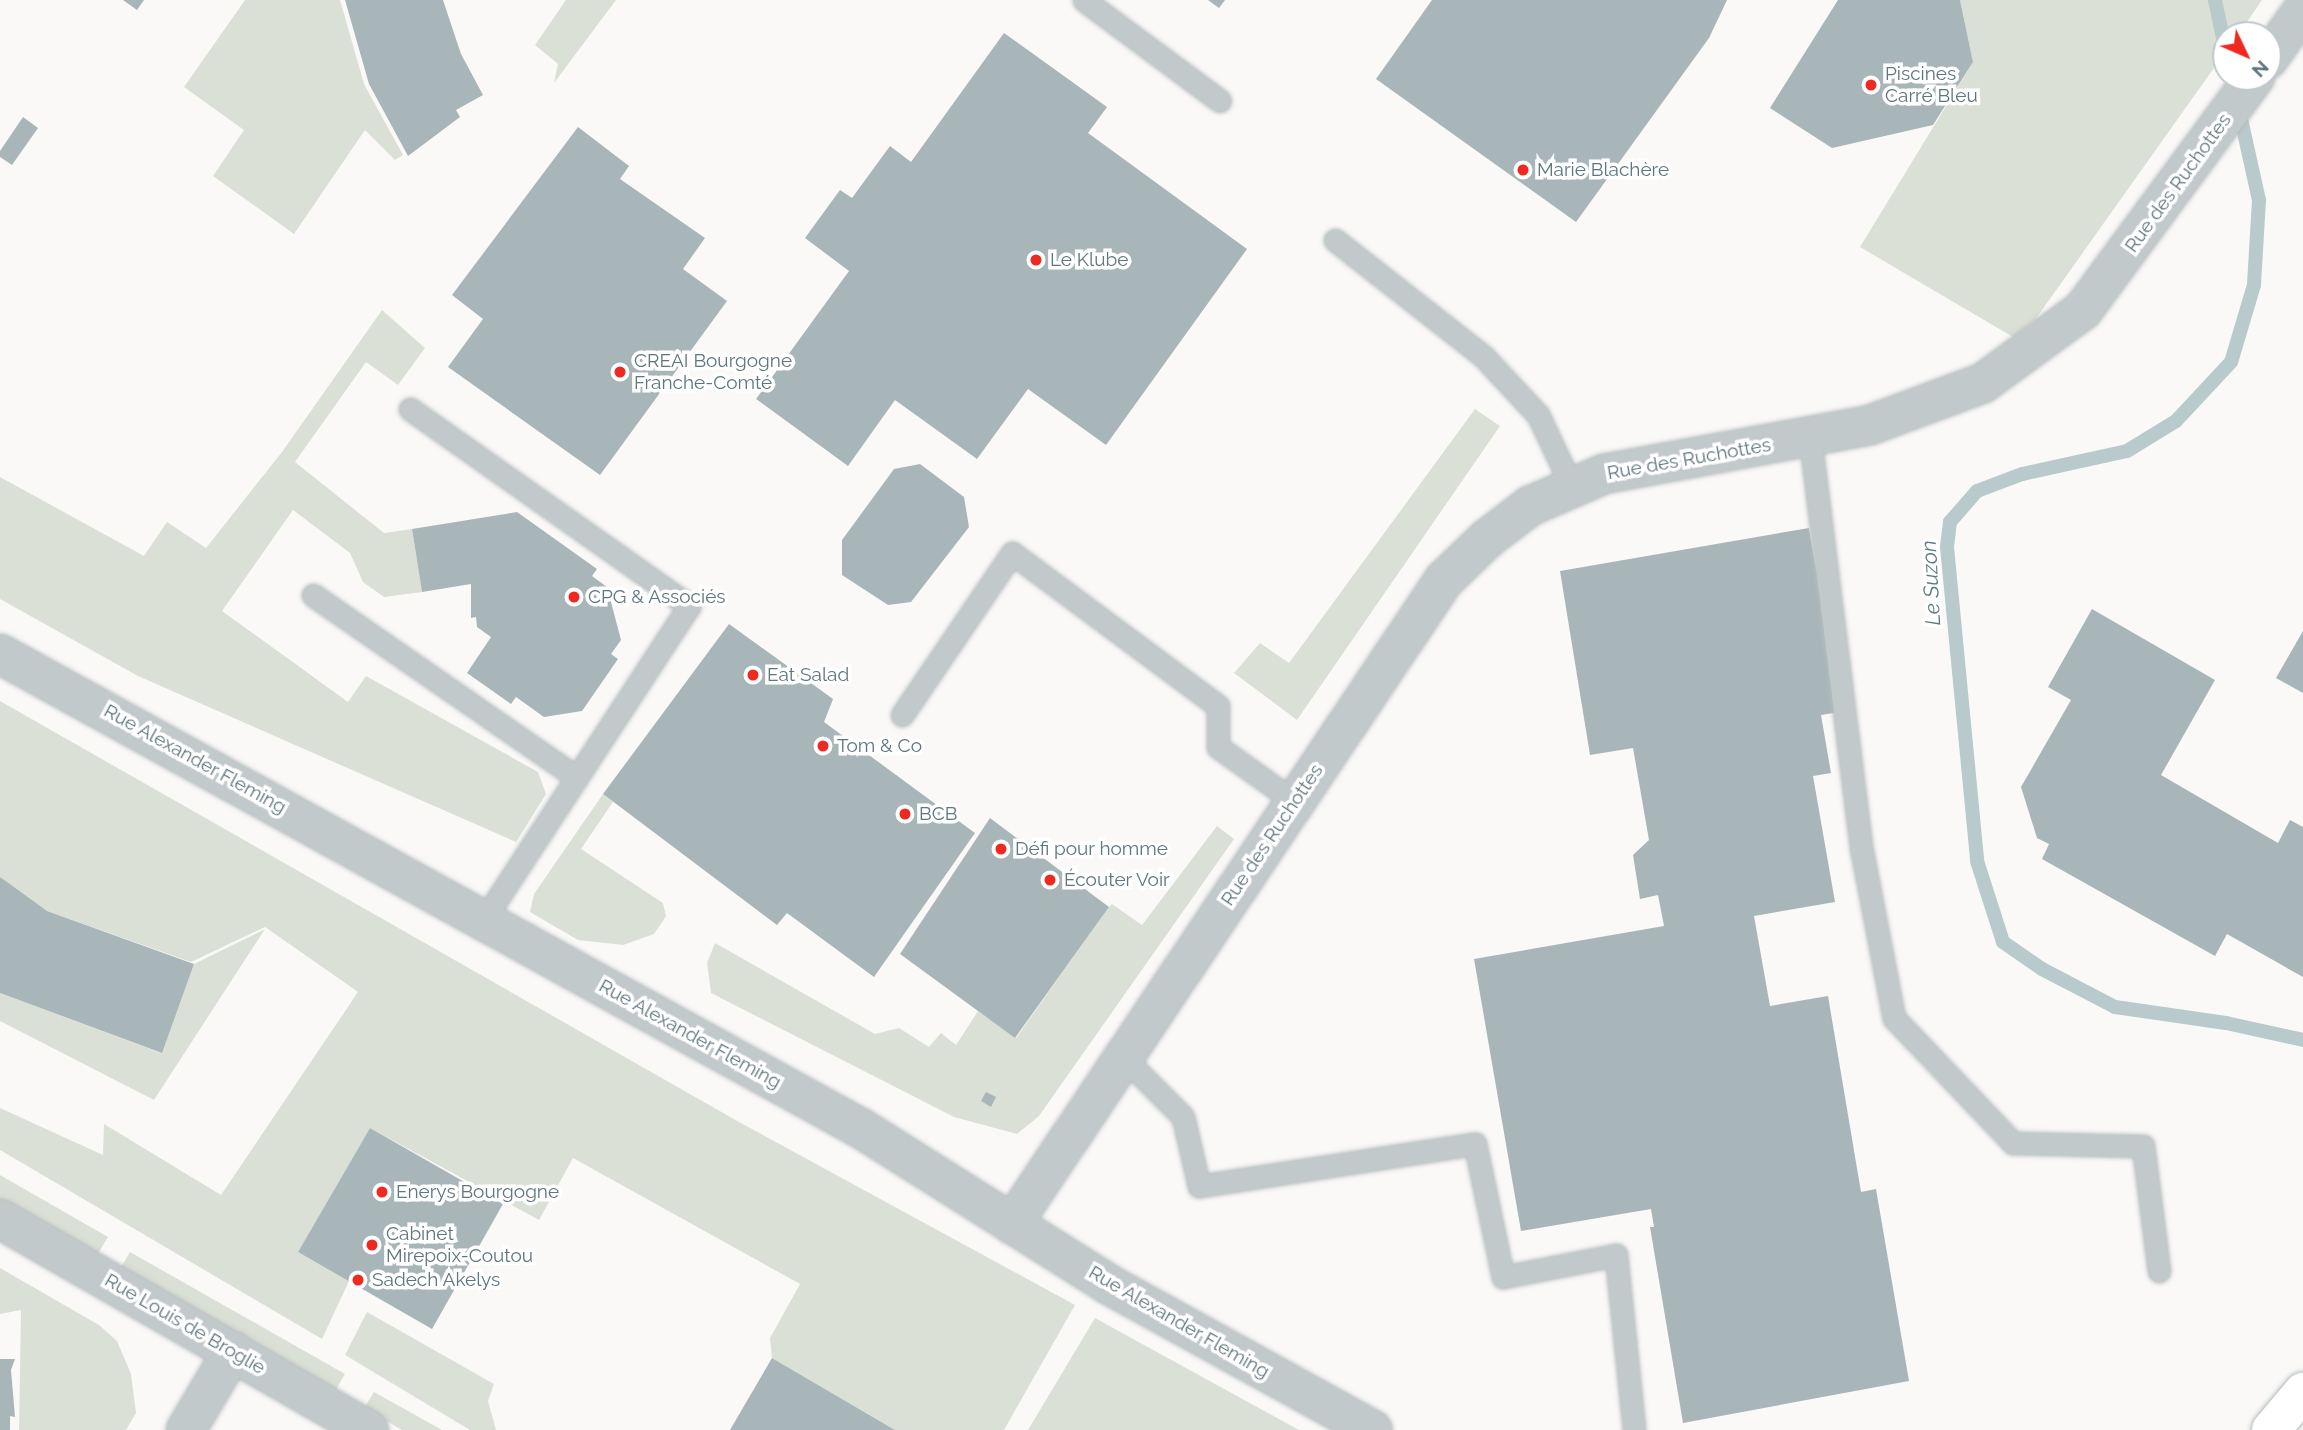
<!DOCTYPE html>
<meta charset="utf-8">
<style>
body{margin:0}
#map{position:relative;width:2303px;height:1430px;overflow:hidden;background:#faf9f7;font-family:Raleway,sans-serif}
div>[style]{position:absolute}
.green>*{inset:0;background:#dbe0d6}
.stream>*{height:14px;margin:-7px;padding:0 7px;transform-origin:7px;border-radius:7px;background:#b9cacc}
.building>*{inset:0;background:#a8b6b9}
.roads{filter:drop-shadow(0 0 2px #b5bcbe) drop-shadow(0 0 2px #b5bcbe)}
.lane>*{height:21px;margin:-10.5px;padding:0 10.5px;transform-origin:10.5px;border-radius:10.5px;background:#c2c9cb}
.street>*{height:38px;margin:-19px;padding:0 19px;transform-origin:19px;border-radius:19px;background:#c2c9cb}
.highway>*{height:38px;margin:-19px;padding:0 19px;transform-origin:19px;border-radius:19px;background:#fff}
.dots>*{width:19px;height:19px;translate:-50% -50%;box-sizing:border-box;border:4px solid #fff;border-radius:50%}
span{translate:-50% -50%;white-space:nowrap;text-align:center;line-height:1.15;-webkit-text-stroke:7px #fff;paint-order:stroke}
.poi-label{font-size:19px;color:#5e767e}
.left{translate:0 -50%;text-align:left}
.street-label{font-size:19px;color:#5e767e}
.water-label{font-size:21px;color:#5e7c7e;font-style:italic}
.north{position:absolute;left:2212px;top:21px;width:70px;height:70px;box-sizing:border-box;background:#fff;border:2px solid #bfc8cb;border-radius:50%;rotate:134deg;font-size:19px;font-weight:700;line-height:28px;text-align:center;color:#5e767e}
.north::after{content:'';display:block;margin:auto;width:24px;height:32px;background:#f02920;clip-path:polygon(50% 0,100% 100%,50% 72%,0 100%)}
</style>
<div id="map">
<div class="green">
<div style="clip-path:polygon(245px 0,340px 0,364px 84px,403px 155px,395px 160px,365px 130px,294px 234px,213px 176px,244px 130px,184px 87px)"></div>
<div style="clip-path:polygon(566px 0,616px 0,554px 83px,558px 64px,535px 45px)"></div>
<div style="clip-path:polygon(1960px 0,2262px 0,2238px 35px,2226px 35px,2226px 51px,2035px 320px,2013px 337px,1860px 247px,1973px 62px)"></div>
<div style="clip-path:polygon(382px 310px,425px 348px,398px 385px,366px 362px,295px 462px,384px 533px,412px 529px,422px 592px,384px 597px,363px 582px,350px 553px,293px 510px,222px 611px,348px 702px,366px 676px,538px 772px,546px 794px,516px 842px,138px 676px,0 599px,0 477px,144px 556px,167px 522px,206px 548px,282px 452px)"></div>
<div style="clip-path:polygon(1475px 409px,1500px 426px,1297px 720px,1234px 673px,1260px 643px,1289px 663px)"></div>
<div style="clip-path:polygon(0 701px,739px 1122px,1075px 1305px,1004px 1430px,895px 1430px,772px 1358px,770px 1338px,800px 1284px,573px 1158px,539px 1220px,370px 1128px,298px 1252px,349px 1281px,322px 1339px,0 1150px,0 1108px,103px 1155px,104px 1124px,221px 1195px,358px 992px,265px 927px,191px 962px,47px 911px,26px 898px,0 877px)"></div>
<div style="clip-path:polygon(603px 794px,613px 802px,581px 849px,663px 903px,666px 916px,654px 934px,623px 945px,578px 940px,530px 912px,534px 894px)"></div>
<div style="clip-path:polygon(1217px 826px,1234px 839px,1039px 1116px,1017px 1134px,954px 1117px,711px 993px,707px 963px,715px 943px,875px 1034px,899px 1028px,929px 1047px,941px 1033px,956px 1045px,978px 1011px,1016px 1038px,1109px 907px,1112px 904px,1142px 925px)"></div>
<div style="clip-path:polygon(265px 929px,154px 1100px,0 1021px,0 993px,161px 1053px,194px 964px)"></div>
<div style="clip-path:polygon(0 1175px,108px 1237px,97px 1255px,0 1200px)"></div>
<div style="clip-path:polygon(130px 1252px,345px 1374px,334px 1393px,120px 1269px)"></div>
<div style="clip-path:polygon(0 1268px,99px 1325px,117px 1341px,131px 1374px,136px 1413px,126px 1430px,19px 1430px,21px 1310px,0 1314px)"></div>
<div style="clip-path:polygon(367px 1312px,494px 1384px,488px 1401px,496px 1430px,470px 1430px,345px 1355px)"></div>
<div style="clip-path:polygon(1095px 1318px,1299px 1430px,1028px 1430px)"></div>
<div style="clip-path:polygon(374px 1392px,442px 1430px,402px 1430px,364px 1408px)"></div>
</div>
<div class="stream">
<div style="left:2215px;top:0;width:53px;rotate:78.1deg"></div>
<div style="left:2239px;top:110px;width:92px;rotate:77.5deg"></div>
<div style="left:2259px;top:200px;width:85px;rotate:93.4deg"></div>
<div style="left:2254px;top:285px;width:80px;rotate:106.6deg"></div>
<div style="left:2231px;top:362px;width:81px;rotate:133deg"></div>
<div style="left:2176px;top:421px;width:57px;rotate:148.5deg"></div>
<div style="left:2127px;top:451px;width:107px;rotate:167.6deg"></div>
<div style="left:2022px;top:474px;width:48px;rotate:159.3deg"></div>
<div style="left:1977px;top:491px;width:41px;rotate:131.1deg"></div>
<div style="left:1950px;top:522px;width:25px;rotate:97deg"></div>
<div style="left:1947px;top:547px;width:315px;rotate:84.5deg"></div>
<div style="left:1977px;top:861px;width:85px;rotate:72.2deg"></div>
<div style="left:2003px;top:942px;width:47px;rotate:34.7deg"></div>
<div style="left:2042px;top:969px;width:82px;rotate:27.5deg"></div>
<div style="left:2115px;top:1007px;width:112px;rotate:8.2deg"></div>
<div style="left:2226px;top:1023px;width:79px;rotate:12.4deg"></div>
</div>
<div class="building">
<div style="clip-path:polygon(123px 0,144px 0,137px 10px)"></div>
<div style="clip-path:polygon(345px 0,443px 0,461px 54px,483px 95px,456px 110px,460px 117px,408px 156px,369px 84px)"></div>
<div style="clip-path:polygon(1208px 0,1225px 0,1219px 8px)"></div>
<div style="clip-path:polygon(1432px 0,1727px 0,1709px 38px,1576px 222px,1376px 79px)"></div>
<div style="clip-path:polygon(1838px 0,1960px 0,1973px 62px,1933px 125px,1832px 148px,1770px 108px)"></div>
<div style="clip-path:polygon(1004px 33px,1107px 107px,1088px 133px,1247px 249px,1106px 445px,1028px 389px,977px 459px,895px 400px,848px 466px,756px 399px,849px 271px,805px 238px,840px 190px,852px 198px,890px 146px,911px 162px)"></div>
<div style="clip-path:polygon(23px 117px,38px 128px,12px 165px,0 157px,0 151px)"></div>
<div style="clip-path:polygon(578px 127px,629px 166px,620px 179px,705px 238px,683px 269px,727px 301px,600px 475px,448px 367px,483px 319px,452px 295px)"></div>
<div style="clip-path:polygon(920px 464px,964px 497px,969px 527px,911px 602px,888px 605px,842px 575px,842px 540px,894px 469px)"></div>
<div style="clip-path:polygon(517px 512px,597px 569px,592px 576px,607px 587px,621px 640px,611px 654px,618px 659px,582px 711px,544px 717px,516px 697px,511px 704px,467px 673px,491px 637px,477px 627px,476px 617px,471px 618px,471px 584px,422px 592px,412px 529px)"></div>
<div style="clip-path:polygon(1809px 528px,1840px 712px,1821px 715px,1831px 773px,1813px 776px,1835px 902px,1754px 916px,1770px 1006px,1828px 996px,1861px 1192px,1876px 1189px,1909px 1381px,1683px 1423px,1650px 1227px,1654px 1227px,1651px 1209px,1521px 1231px,1474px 959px,1664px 926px,1658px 895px,1640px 899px,1633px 855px,1649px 840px,1633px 748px,1590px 755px,1560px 571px)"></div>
<div style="clip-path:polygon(2092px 609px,2215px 680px,2161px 775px,2278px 843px,2290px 820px,2303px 827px,2303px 977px,2227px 934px,2215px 956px,2042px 859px,2049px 844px,2037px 838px,2021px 787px,2071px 700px,2048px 687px)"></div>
<div style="clip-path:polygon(729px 624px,833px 699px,824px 722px,975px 833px,874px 977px,787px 913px,777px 925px,603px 794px)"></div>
<div style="clip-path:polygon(2303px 631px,2303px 693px,2276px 678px)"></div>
<div style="clip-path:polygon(990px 818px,1109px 907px,1015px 1038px,900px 954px)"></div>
<div style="clip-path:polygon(0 877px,47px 911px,194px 964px,162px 1053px,0 993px)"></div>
<div style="clip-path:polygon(986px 1092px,996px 1097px,991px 1107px,981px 1101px)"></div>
<div style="clip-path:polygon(370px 1128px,503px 1204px,432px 1329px,298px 1252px)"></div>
<div style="clip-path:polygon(772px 1358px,895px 1430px,730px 1430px)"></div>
<div style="clip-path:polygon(0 1359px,15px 1359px,11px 1370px,15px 1417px,10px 1416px,10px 1430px,0 1430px)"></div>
</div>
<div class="roads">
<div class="lane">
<div style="left:1084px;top:0;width:169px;rotate:36.6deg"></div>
<div style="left:1335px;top:240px;width:188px;rotate:38.1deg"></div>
<div style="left:1483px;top:356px;width:81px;rotate:47deg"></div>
<div style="left:1538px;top:415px;width:80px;rotate:64.7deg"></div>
<div style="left:410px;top:409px;width:342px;rotate:35.2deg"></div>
<div style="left:689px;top:606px;width:374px;rotate:123.2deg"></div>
<div style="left:1810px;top:437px;width:418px;rotate:82.9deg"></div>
<div style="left:1862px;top:852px;width:169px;rotate:79.1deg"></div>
<div style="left:1894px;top:1018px;width:173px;rotate:46.4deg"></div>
<div style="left:2013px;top:1143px;width:130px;rotate:1.3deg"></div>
<div style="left:2143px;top:1146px;width:126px;rotate:82.7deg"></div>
<div style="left:313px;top:595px;width:321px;rotate:34.7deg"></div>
<div style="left:902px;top:715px;width:196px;rotate:-55.8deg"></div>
<div style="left:1012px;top:553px;width:257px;rotate:36.6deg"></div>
<div style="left:1218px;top:706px;width:41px;rotate:90deg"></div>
<div style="left:1218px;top:747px;width:95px;rotate:35.5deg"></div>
<div style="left:1124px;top:1058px;width:83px;rotate:45deg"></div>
<div style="left:1183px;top:1117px;width:71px;rotate:76.9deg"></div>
<div style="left:1199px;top:1186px;width:279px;rotate:-8.7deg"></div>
<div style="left:1475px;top:1144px;width:136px;rotate:78.1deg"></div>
<div style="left:1503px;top:1277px;width:115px;rotate:-11deg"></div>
<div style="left:1616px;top:1255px;width:176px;rotate:84.1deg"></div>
</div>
<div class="street">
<div style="left:2268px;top:59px;width:60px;rotate:-54.5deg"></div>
<div style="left:0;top:654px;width:984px;rotate:28.86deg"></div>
<div style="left:862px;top:1129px;width:291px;rotate:32.2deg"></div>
<div style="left:1108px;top:1284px;width:302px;rotate:28.9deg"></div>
<div style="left:0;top:1219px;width:425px;rotate:29.8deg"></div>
<div style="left:1012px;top:1224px;width:775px;rotate:-56.15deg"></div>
<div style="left:1444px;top:580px;width:61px;rotate:-43.7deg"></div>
<div style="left:1488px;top:538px;width:53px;rotate:-37.3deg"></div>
<div style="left:1530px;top:506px;width:81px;rotate:-23.4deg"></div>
<div style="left:1604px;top:474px;width:270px;rotate:-10.4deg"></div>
<div style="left:1870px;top:425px;width:121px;rotate:-20.4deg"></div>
<div style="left:1983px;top:383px;width:124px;rotate:-36.1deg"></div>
<div style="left:2083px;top:310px;width:290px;rotate:-53.6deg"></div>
<div style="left:186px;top:1430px;width:92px;rotate:-59.3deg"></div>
</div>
<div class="highway">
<div style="left:2271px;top:1430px;width:50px;rotate:-49.9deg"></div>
</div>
</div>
<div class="dots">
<div style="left:1871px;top:85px;background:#f02920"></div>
<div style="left:1523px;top:170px;background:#f02920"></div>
<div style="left:1036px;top:260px;background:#f02920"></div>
<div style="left:620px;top:372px;background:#f02920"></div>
<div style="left:574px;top:597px;background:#f02920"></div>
<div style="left:753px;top:675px;background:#f02920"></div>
<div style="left:823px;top:746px;background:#f02920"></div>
<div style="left:905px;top:814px;background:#f02920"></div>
<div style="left:1001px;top:849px;background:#f02920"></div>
<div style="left:1050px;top:880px;background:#f02920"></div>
<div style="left:382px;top:1192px;background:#f02920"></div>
<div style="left:372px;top:1245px;background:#f02920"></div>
<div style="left:358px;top:1280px;background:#f02920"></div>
</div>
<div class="poi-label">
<span class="left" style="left:1885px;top:85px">Piscines<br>Carré Bleu</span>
<span class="left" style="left:1537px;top:170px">Marie Blachère</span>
<span class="left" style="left:1050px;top:260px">Le Klube</span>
<span class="left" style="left:634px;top:372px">CREAI Bourgogne<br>Franche-Comté</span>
<span class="left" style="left:588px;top:597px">CPG &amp; Associés</span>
<span class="left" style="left:767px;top:675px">Eat Salad</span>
<span class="left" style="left:837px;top:746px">Tom &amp; Co</span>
<span class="left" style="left:919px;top:814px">BCB</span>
<span class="left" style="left:1015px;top:849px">Défi pour homme</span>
<span class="left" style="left:1064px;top:880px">Écouter Voir</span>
<span class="left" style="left:396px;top:1192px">Enerys Bourgogne</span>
<span class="left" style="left:386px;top:1245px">Cabinet<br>Mirepoix-Coutou</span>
<span class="left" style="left:372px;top:1280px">Sadech Akelys</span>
</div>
<div class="street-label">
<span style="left:2178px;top:183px;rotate:-54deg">Rue des Ruchottes</span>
<span style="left:1689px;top:459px;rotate:-10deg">Rue des Ruchottes</span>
<span style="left:195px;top:759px;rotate:29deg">Rue Alexander Fleming</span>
<span style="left:1272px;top:835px;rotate:-56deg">Rue des Ruchottes</span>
<span style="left:690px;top:1034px;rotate:29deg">Rue Alexander Fleming</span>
<span style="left:1179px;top:1322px;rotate:30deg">Rue Alexander Fleming</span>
<span style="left:185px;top:1324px;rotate:30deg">Rue Louis de Broglie</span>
</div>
<div class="water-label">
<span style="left:1931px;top:583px;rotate:-93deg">Le Suzon</span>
</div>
<div class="north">N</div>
</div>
